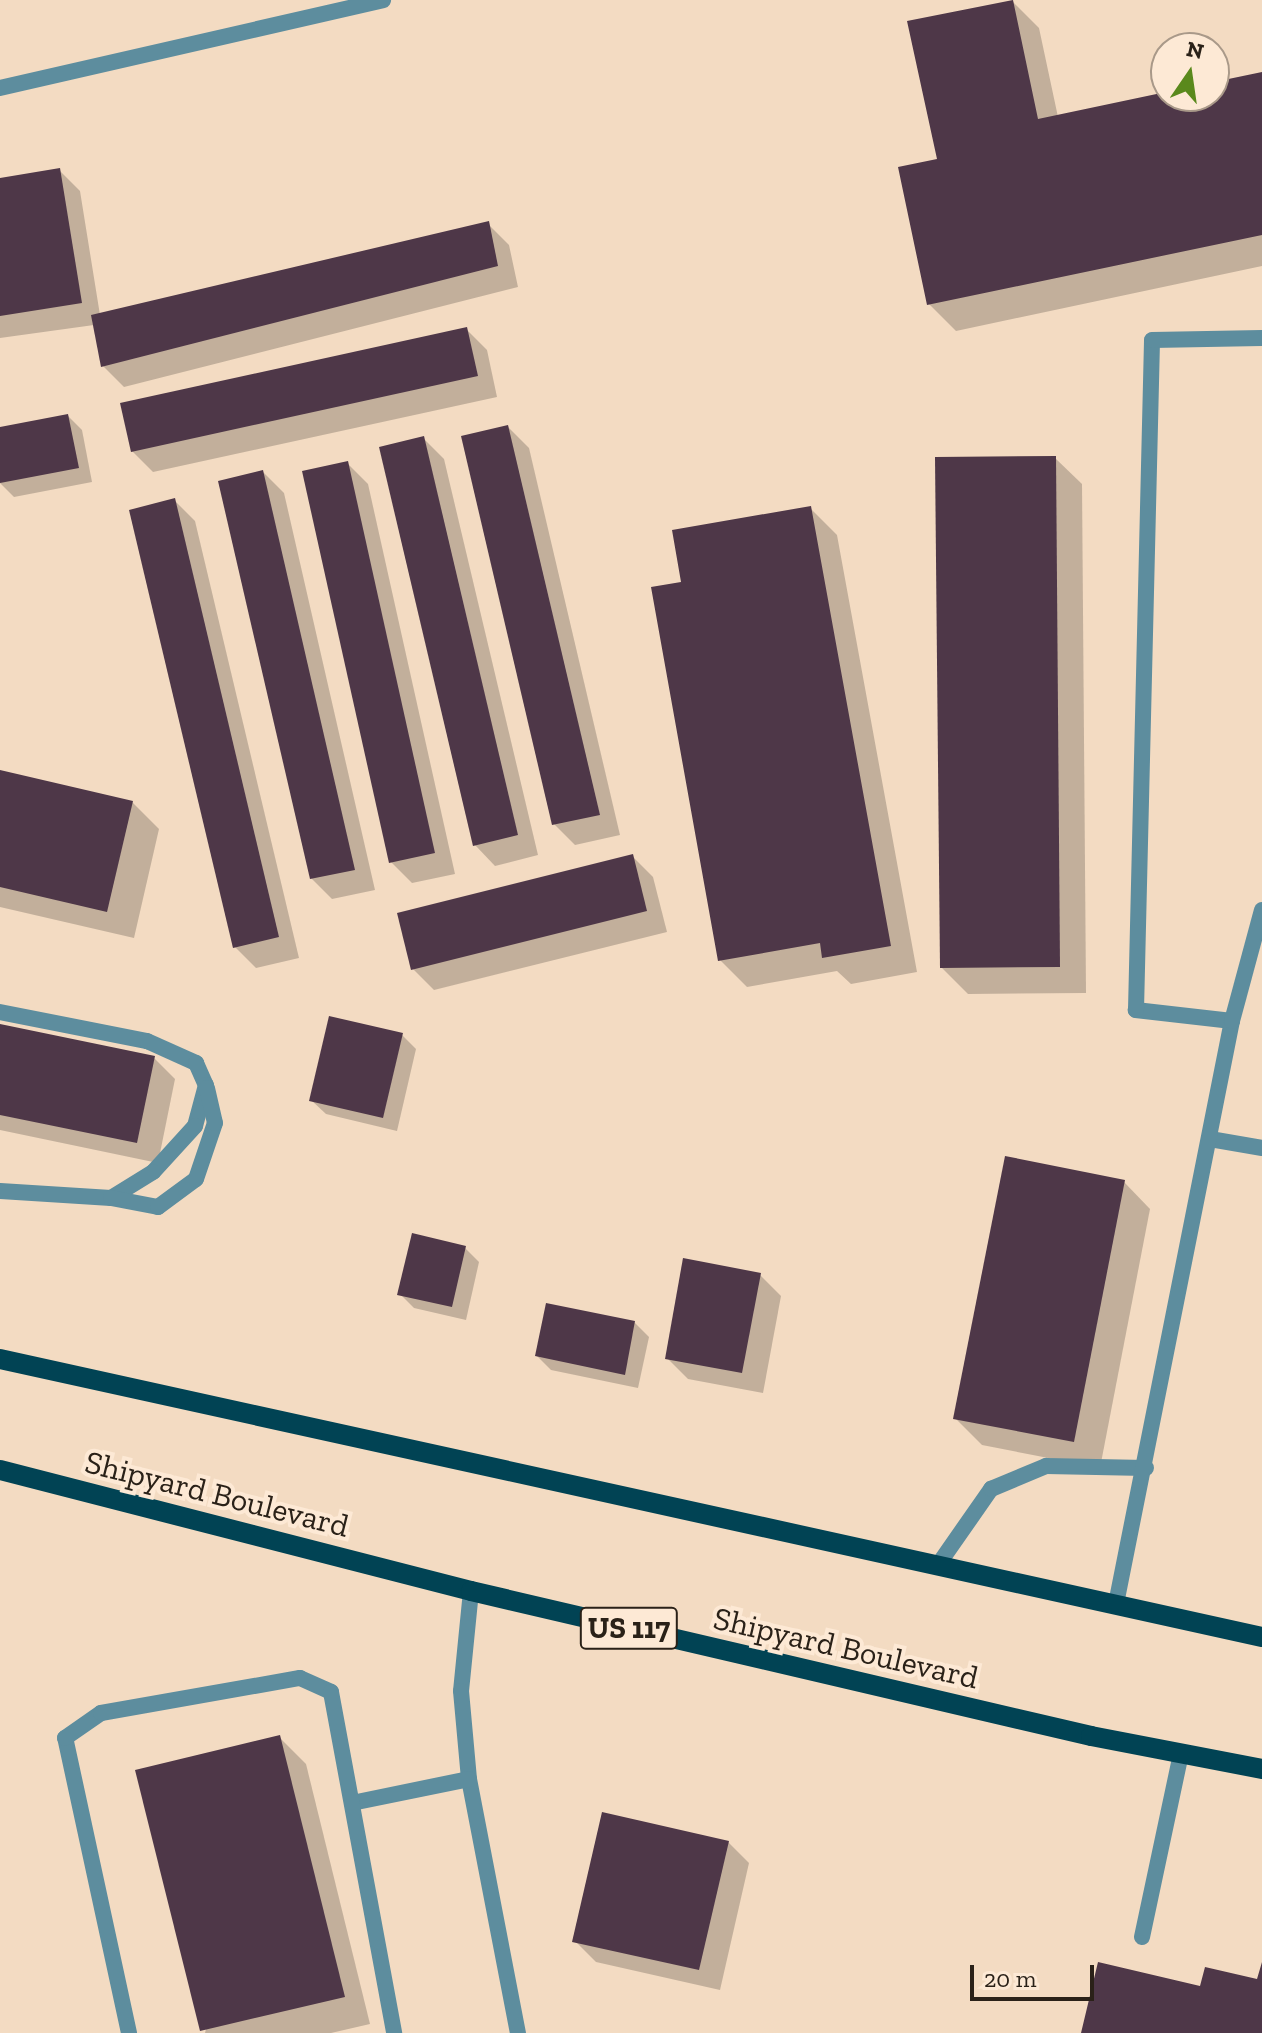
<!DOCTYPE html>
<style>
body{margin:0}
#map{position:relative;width:1262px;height:2033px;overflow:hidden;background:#f3dbc2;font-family:"Zilla Slab",serif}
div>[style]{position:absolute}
.shadow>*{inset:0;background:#0003}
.building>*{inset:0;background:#4e3748}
.service>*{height:16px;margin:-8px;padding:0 8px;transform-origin:8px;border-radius:8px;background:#5d8d9e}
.minor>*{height:16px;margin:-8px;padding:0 8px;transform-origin:8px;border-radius:8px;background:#5d8d9e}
.primary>*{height:20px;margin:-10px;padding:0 10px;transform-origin:10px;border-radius:10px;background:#014354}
span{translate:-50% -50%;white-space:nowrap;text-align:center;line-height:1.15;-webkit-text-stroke:8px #fde9d5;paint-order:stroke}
.shield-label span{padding:2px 6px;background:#fde9d5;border:2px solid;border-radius:6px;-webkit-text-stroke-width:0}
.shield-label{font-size:30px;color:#2a2118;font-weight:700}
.street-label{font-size:32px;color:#2a2118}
.north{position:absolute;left:1150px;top:32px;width:80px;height:80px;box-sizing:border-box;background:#fde9d5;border:2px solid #a99989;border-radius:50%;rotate:13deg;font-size:22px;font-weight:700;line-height:32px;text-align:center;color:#2a2118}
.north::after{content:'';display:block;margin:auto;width:28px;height:36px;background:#5a891c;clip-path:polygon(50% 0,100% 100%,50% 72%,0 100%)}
.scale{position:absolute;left:970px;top:1965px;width:124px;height:36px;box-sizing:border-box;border:4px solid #2a2118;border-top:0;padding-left:10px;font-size:24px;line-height:28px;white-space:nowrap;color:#2a2118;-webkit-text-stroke:6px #fde9d5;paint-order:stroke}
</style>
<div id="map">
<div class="shadow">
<div style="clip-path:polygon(1012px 1px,1039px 28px,1058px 117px,1166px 94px,1214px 96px,1214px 84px,1262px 74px,1262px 266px,956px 331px,929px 304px,939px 161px)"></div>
<div style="clip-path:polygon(59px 170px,80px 191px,100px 315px,488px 224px,509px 245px,518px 287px,124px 387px,103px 366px,94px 325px,0 338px,0 180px)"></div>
<div style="clip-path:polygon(466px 329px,487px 350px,497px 397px,153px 472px,132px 451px)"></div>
<div style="clip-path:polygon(68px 416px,82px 430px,92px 482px,14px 497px,0 483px,0 429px)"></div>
<div style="clip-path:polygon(508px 427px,529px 448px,620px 835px,575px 845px,554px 824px)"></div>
<div style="clip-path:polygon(423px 438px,444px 459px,538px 855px,495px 866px,475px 845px)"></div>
<div style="clip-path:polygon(1055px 458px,1082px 484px,1086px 993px,968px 994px,942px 968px)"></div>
<div style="clip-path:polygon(347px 463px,368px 484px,455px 874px,412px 883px,391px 862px)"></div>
<div style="clip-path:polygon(263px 472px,284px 493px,375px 890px,332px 899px,311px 878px)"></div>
<div style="clip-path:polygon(174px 500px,195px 521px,299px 958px,256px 968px,235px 947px)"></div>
<div style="clip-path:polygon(810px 508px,837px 535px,917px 972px,851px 984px,837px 971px,747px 987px,720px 960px,684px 584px)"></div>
<div style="clip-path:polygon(0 772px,132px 802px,159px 829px,134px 938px,0 907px)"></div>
<div style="clip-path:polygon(632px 856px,653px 877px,667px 932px,434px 990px,413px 969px)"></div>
<div style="clip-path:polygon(0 1026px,154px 1058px,175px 1079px,158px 1163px,0 1130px)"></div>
<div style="clip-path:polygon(402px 1035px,416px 1049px,397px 1131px,326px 1114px,311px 1100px)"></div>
<div style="clip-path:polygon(1124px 1182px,1150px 1209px,1100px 1468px,982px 1445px,955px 1418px)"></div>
<div style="clip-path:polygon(465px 1248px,479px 1262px,466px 1320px,414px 1308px,400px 1294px)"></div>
<div style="clip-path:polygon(760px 1275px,781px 1296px,763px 1393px,688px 1379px,667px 1358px)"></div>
<div style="clip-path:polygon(634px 1322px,649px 1337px,638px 1388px,551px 1370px,537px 1356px)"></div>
<div style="clip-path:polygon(279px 1737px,306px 1764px,370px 2024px,331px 2033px,205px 2033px)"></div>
<div style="clip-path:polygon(728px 1842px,749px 1863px,720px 1990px,596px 1962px,575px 1941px)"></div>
</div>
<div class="building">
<div style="clip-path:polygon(1013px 0,1038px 119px,1166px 92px,1166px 96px,1214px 96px,1214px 82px,1262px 72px,1262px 235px,927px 305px,898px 167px,937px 159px,907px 21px)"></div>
<div style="clip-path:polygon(60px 168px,82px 303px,0 316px,0 178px)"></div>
<div style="clip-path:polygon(489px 221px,498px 266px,101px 367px,91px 315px)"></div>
<div style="clip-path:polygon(467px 327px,478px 376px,131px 452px,120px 403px)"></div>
<div style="clip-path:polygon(68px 414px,79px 468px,0 483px,0 427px)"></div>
<div style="clip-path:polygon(508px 425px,600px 815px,552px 825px,461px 436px)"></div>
<div style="clip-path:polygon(424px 436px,518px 835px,473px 846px,379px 447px)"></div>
<div style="clip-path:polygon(1056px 456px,1060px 967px,940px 968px,935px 457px)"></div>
<div style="clip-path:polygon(348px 461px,435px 853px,389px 863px,302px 471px)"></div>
<div style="clip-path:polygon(263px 470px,355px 870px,310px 879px,218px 481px)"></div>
<div style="clip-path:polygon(175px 498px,279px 937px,233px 948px,129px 510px)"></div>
<div style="clip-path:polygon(811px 506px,891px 946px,822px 958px,820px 943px,718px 961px,651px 587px,681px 582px,672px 530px)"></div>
<div style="clip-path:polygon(0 770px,133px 801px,107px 912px,0 887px)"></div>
<div style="clip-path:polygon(633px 854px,647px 911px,411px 970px,397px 913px)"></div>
<div style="clip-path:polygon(329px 1016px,403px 1033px,383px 1118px,309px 1101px)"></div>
<div style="clip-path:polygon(0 1024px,155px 1056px,137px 1143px,0 1115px)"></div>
<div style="clip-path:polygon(1005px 1156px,1125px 1180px,1074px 1442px,953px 1419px)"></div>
<div style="clip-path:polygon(412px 1233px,466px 1246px,452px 1307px,397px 1295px)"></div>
<div style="clip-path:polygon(683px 1258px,761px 1273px,742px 1373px,665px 1359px)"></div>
<div style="clip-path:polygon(546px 1303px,635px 1321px,625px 1375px,535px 1356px)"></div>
<div style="clip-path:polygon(280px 1735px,345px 1997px,200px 2031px,135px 1770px)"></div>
<div style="clip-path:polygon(602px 1812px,729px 1841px,699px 1970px,572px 1942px)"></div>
<div style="clip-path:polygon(1098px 1962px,1200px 1986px,1205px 1967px,1257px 1979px,1262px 1962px,1262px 2033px,1081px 2033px)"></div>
</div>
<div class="service">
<div style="left:0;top:1012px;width:150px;rotate:11.2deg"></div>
<div style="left:147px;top:1041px;width:54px;rotate:24.2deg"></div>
<div style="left:196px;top:1063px;width:24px;rotate:66deg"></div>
<div style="left:206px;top:1085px;width:42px;rotate:105deg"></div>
<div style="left:195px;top:1126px;width:62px;rotate:132.4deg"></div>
<div style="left:153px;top:1172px;width:49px;rotate:148.2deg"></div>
<div style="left:111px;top:1198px;width:111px;rotate:-176.4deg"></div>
<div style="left:1232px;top:1021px;width:97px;rotate:-173.5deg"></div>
<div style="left:1136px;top:1010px;width:670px;rotate:-88.63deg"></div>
<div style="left:1152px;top:340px;width:110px;rotate:-1deg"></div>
<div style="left:1210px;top:1139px;width:53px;rotate:9.8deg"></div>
<div style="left:111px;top:1198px;width:48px;rotate:10.8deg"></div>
<div style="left:158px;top:1207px;width:47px;rotate:-36.4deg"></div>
<div style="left:196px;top:1179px;width:59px;rotate:-71.3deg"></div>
<div style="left:215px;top:1123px;width:36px;rotate:-103deg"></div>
<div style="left:938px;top:1565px;width:93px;rotate:-55.1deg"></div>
<div style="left:991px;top:1489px;width:60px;rotate:-22.7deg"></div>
<div style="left:1046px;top:1466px;width:100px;rotate:1.1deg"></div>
<div style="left:471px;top:1591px;width:100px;rotate:95.7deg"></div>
<div style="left:461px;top:1691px;width:88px;rotate:84.8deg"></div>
<div style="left:469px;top:1779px;width:259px;rotate:79.1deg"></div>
<div style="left:1116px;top:1604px;width:594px;rotate:-78.75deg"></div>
<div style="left:1232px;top:1021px;width:115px;rotate:-74.9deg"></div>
<div style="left:352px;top:1803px;width:119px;rotate:-11.6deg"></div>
<div style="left:1142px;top:1937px;width:187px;rotate:-78deg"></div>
<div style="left:129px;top:2033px;width:302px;rotate:-102.2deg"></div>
<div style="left:65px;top:1738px;width:44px;rotate:-34.8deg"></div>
<div style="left:101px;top:1713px;width:202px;rotate:-10deg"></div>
<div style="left:300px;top:1678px;width:34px;rotate:24deg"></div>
<div style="left:331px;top:1692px;width:347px;rotate:79.5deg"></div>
</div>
<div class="minor">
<div style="left:0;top:88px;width:393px;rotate:-12.9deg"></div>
</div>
<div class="primary">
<div style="left:0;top:1359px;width:1292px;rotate:12.42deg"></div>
<div style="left:0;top:1470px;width:486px;rotate:14.4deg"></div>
<div style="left:471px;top:1591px;width:637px;rotate:13.16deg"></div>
<div style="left:1091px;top:1736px;width:174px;rotate:10.9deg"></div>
</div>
<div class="shield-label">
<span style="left:629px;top:1628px">US 117</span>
</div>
<div class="street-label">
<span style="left:217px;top:1494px;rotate:14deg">Shipyard Boulevard</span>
<span style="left:846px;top:1648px;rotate:13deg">Shipyard Boulevard</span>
</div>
<div class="north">N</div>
<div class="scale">20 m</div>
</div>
